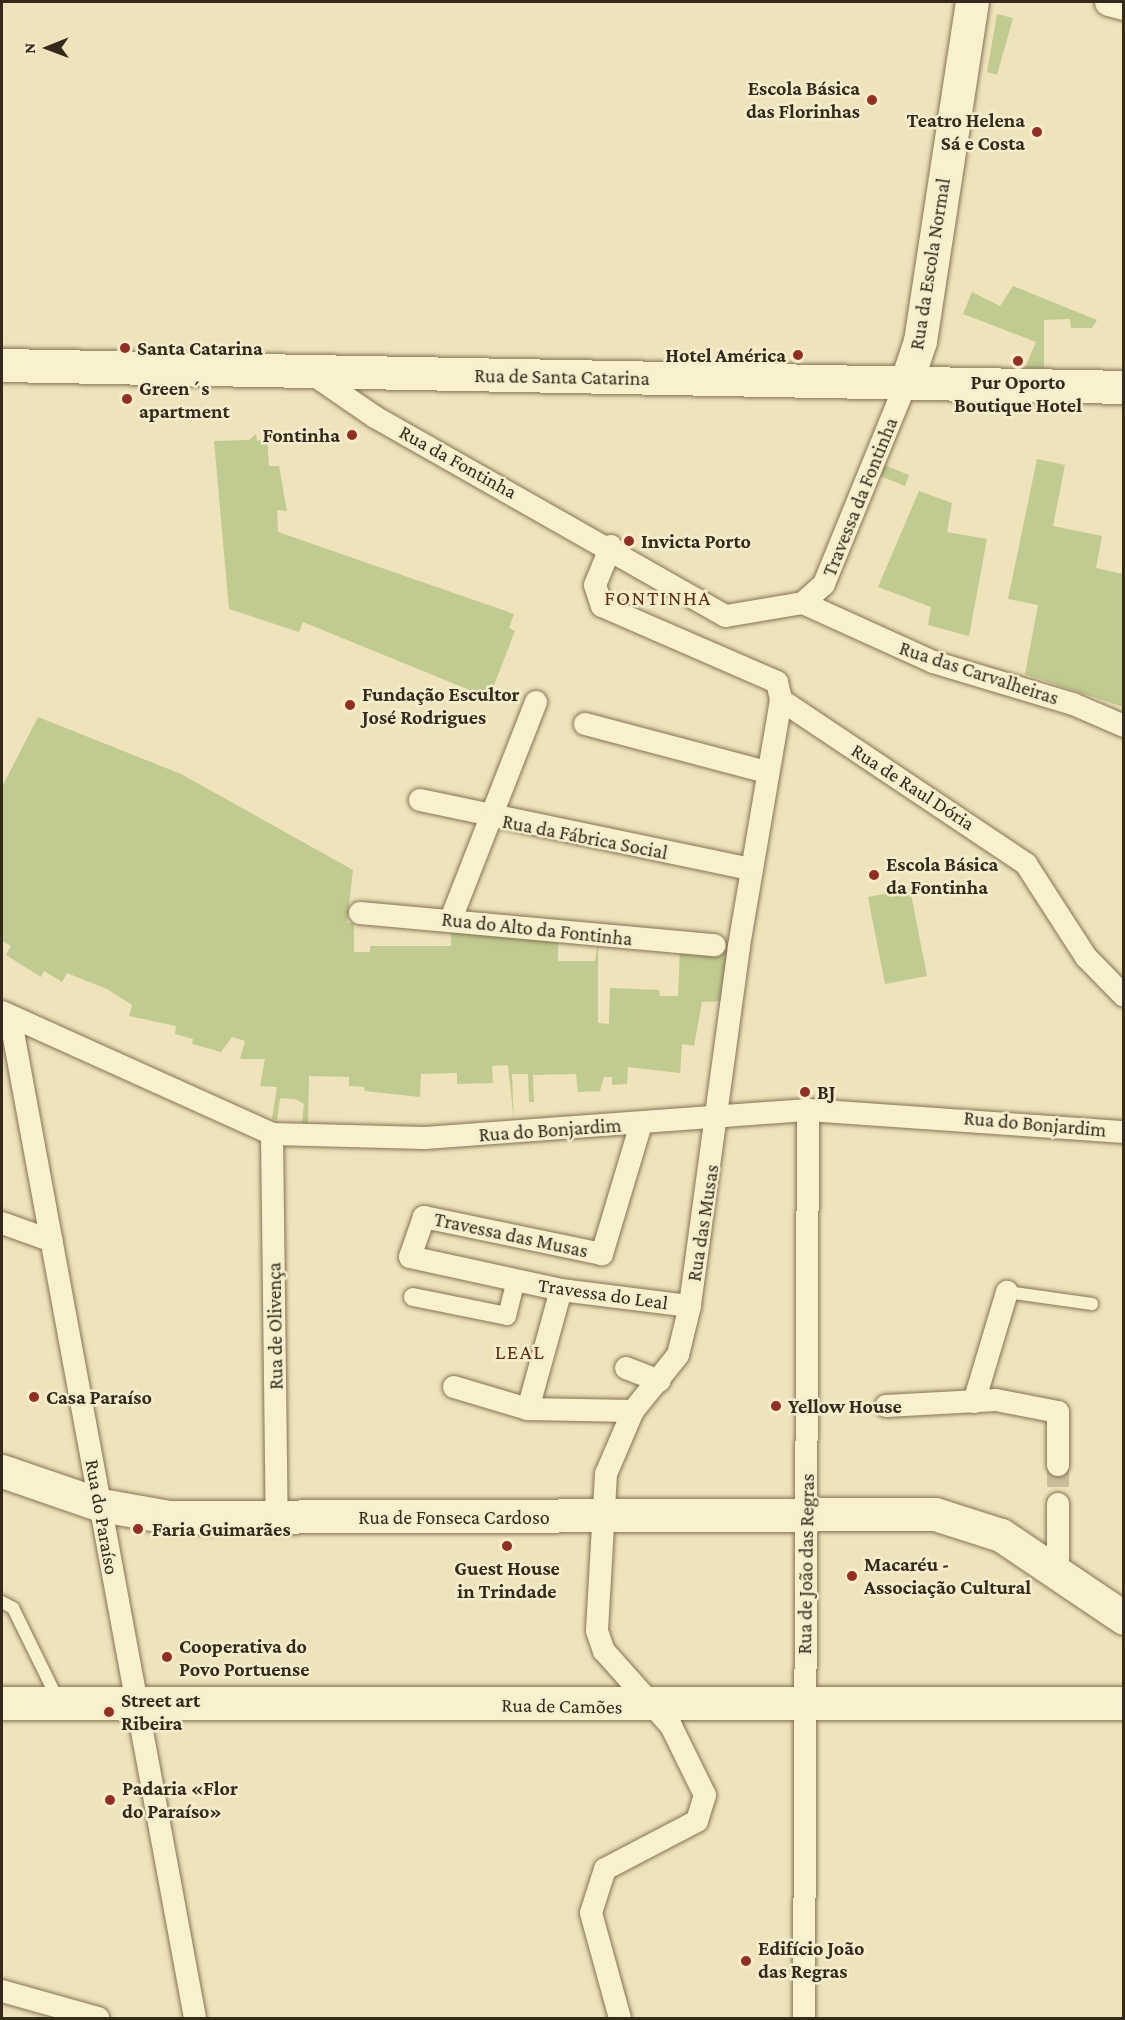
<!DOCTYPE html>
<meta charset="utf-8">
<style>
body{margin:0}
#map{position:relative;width:1125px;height:2020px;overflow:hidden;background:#eee3bb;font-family:"Crimson Pro",serif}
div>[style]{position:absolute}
.green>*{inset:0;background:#bfcb90}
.minor-tunnel>*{height:22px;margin-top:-11px;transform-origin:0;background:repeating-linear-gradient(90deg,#c9be9b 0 22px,transparent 0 33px)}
.roads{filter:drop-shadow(0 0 2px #857355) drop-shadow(0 0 2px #857355)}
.service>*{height:12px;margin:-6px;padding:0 6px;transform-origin:6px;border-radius:6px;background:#f9f0ce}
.pedestrian>*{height:18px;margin:-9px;padding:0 9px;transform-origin:9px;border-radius:9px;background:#f9f0ce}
.minor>*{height:22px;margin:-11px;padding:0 11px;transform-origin:11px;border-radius:11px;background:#f9f0ce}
.tertiary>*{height:28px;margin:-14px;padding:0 14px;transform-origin:14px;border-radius:14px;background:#f9f0ce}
.secondary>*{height:33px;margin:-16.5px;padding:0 16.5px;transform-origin:16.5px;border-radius:16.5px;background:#f9f0ce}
.dots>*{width:16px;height:16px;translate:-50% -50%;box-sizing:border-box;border:3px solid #f5edcb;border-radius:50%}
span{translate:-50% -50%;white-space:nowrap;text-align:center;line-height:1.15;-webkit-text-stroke:5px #f5edcb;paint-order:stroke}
.poi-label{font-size:20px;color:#34291a;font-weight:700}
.right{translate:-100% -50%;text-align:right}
.left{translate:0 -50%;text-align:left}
.street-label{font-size:20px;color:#34291a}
.neighbourhood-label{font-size:21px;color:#612f19;letter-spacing:1.5px}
.frame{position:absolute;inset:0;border:3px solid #34291a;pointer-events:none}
.north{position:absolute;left:18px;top:18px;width:60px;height:60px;-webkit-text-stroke:4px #f5edcb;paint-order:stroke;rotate:269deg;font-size:16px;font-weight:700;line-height:24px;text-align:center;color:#34291a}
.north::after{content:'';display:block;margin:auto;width:21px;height:27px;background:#34291a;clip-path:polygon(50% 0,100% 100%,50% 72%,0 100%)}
</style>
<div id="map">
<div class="green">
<div style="clip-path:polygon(997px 14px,1013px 18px,997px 75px,987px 72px)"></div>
<div style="clip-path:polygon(1013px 286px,1097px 320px,1092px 328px,1071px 328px,1070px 319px,1044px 320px,1044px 369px,1025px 368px,1036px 342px,963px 314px,972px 292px,1000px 306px)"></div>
<div style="clip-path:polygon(256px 434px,257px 441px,267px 437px,269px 466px,279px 466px,287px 511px,277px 510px,278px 532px,514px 614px,509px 628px,515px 631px,489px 698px,303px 622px,299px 632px,229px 609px,214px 441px,249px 440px)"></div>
<div style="clip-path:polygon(1037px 459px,1065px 465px,1053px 526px,1102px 536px,1096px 568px,1123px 574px,1123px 707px,1025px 674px,1038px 605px,1008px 599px)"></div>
<div style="clip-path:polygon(884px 465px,909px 475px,905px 486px,880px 476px)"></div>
<div style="clip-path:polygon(919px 491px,952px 503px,947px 532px,987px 539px,969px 636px,928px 625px,931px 607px,878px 587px)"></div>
<div style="clip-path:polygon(38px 717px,181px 774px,353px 870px,347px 923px,354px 923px,354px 952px,370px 952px,370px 946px,451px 946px,451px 925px,558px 938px,558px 961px,595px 961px,598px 943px,598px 1023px,609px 1024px,610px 988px,659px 990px,660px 996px,678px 996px,680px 949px,730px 951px,721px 1001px,702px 1002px,694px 1046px,682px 1044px,680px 1073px,628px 1067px,627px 1084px,612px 1085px,612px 1077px,604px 1077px,600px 1091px,578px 1092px,576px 1074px,533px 1075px,534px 1102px,529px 1102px,528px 1074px,512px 1074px,514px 1122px,508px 1065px,492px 1066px,493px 1083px,457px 1084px,457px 1073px,421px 1074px,420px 1097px,365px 1091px,364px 1087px,349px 1086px,349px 1077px,309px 1076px,308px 1125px,302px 1123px,304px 1104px,295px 1099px,280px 1098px,277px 1120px,272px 1119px,277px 1087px,260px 1086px,265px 1059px,240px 1059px,245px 1041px,232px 1037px,221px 1052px,192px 1044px,193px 1039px,175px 1034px,176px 1026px,129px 1016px,132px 1005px,107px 989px,67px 973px,62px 982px,44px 971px,41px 977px,6px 955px,11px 946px,2px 941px,2px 787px)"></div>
<div style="clip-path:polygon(910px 889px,927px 976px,885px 984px,868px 897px)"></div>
</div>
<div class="minor-tunnel">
<div style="left:1058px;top:1465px;width:39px;rotate:90deg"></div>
</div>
<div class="roads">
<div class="service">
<div style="left:1007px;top:1292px;width:86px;rotate:8deg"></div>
<div style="left:2px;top:1602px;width:13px;rotate:29deg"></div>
<div style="left:13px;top:1608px;width:102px;rotate:63.9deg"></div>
</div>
<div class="pedestrian">
<div style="left:413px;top:1297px;width:96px;rotate:11.4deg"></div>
<div style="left:507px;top:1316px;width:36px;rotate:-76deg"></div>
</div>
<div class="minor">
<div style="left:308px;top:371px;width:81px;rotate:34.5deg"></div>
<div style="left:375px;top:417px;width:403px;rotate:29.6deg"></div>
<div style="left:726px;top:616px;width:78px;rotate:-9.6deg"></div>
<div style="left:611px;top:546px;width:42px;rotate:112.3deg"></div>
<div style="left:595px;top:585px;width:22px;rotate:72deg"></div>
<div style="left:602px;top:606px;width:191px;rotate:23.5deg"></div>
<div style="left:777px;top:682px;width:18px;rotate:77deg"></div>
<div style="left:781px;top:700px;width:251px;rotate:99.7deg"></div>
<div style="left:739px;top:947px;width:362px;rotate:97.8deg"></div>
<div style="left:690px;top:1306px;width:50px;rotate:103.8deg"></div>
<div style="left:678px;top:1355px;width:72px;rotate:128.8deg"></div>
<div style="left:633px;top:1411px;width:69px;rotate:113.2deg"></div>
<div style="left:606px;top:1474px;width:157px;rotate:93.3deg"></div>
<div style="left:597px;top:1631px;width:21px;rotate:71deg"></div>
<div style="left:604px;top:1651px;width:101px;rotate:48.2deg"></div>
<div style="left:671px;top:1726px;width:77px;rotate:63.8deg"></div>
<div style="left:705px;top:1795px;width:27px;rotate:107deg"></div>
<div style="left:697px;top:1821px;width:104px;rotate:152.4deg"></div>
<div style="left:605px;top:1869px;width:46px;rotate:107.7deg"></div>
<div style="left:591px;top:1913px;width:109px;rotate:74.6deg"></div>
<div style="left:803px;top:603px;width:143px;rotate:24.4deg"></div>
<div style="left:933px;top:662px;width:146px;rotate:16.7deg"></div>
<div style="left:1073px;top:704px;width:56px;rotate:23.3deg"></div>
<div style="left:803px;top:603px;width:28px;rotate:-42deg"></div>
<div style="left:824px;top:584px;width:217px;rotate:-67.8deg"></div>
<div style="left:781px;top:700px;width:295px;rotate:33.8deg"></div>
<div style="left:1026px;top:864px;width:111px;rotate:57.2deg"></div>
<div style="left:1086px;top:957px;width:54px;rotate:45.7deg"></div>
<div style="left:585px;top:724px;width:188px;rotate:14.8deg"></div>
<div style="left:420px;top:800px;width:338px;rotate:11.8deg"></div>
<div style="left:360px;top:913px;width:356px;rotate:5.2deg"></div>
<div style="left:451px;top:919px;width:233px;rotate:-68.6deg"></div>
<div style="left:2px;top:1012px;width:296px;rotate:24.3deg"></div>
<div style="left:272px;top:1134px;width:153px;rotate:1.5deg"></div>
<div style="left:425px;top:1138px;width:384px;rotate:-4.2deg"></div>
<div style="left:808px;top:1110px;width:317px;rotate:4deg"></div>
<div style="left:10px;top:1016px;width:1019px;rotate:79.54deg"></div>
<div style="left:641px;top:1124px;width:136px;rotate:106.7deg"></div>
<div style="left:602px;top:1254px;width:182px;rotate:-168.3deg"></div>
<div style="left:424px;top:1217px;width:42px;rotate:109.3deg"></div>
<div style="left:410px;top:1257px;width:155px;rotate:12.3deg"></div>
<div style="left:561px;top:1290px;width:130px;rotate:7.1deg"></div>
<div style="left:272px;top:1134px;width:384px;rotate:89.3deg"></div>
<div style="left:2px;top:1223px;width:53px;rotate:19.8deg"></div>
<div style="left:626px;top:1368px;width:36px;rotate:21deg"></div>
<div style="left:454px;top:1387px;width:77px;rotate:16.6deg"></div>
<div style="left:528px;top:1409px;width:105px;rotate:1.1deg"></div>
<div style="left:974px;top:1402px;width:115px;rotate:-73.3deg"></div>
<div style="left:886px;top:1406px;width:110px;rotate:-3.1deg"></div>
<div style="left:996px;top:1400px;width:63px;rotate:11deg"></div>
<div style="left:1058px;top:1412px;width:53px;rotate:90deg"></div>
<div style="left:528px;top:1409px;width:123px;rotate:-74.5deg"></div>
<div style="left:1058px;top:1573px;width:69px;rotate:-90deg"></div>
<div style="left:2px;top:1991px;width:100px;rotate:15.7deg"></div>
<div style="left:804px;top:2018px;width:908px;rotate:-89.75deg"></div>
</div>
<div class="tertiary">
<div style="left:1109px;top:2px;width:16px;rotate:15deg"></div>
</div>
<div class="secondary">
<div style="left:2px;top:365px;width:1122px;rotate:1.12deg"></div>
<div style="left:906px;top:383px;width:44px;rotate:-71.6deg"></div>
<div style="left:920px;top:341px;width:343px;rotate:-81.3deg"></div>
<div style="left:2px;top:1471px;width:105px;rotate:19deg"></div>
<div style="left:101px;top:1505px;width:69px;rotate:10deg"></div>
<div style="left:169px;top:1517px;width:766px;rotate:-0.22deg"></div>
<div style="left:935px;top:1514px;width:69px;rotate:17.7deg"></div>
<div style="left:1001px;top:1535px;width:148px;rotate:34deg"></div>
<div style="left:2px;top:1703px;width:1122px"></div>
</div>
</div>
<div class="dots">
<div style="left:872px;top:100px;background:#942e25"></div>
<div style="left:1037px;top:132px;background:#942e25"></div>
<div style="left:125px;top:348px;background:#942e25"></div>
<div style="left:798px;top:355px;background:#942e25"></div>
<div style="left:1018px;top:361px;background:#942e25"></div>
<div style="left:127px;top:399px;background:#942e25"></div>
<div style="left:352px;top:435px;background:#942e25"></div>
<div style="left:629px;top:541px;background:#942e25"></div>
<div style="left:350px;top:705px;background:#942e25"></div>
<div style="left:874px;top:875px;background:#942e25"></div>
<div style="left:805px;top:1092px;background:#942e25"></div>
<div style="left:34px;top:1397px;background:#942e25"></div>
<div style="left:776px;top:1406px;background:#942e25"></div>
<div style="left:138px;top:1529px;background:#942e25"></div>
<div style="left:507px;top:1546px;background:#942e25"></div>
<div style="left:852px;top:1576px;background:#942e25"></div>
<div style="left:167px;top:1657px;background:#942e25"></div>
<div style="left:109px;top:1712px;background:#942e25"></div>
<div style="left:110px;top:1800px;background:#942e25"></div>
<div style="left:746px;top:1961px;background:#942e25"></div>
</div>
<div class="poi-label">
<span class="right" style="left:860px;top:100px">Escola Básica<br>das Florinhas</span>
<span class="right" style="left:1025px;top:132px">Teatro Helena<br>Sá e Costa</span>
<span class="left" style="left:137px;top:348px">Santa Catarina</span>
<span class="right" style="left:786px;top:355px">Hotel América</span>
<span style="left:1018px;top:394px">Pur Oporto<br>Boutique Hotel</span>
<span class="left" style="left:139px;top:400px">Green´s<br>apartment</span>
<span class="right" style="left:340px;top:435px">Fontinha</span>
<span class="left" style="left:641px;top:541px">Invicta Porto</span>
<span class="left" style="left:362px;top:706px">Fundação Escultor<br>José Rodrigues</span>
<span class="left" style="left:886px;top:876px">Escola Básica<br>da Fontinha</span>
<span class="left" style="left:817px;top:1092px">BJ</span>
<span class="left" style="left:46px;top:1397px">Casa Paraíso</span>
<span class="left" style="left:788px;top:1406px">Yellow House</span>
<span class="left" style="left:152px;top:1529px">Faria Guimarães</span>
<span class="left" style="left:864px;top:1576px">Macaréu -<br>Associação Cultural</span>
<span style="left:507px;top:1580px">Guest House<br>in Trindade</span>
<span class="left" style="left:179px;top:1658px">Cooperativa do<br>Povo Portuense</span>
<span class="left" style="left:121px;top:1712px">Street art<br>Ribeira</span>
<span class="left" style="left:122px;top:1800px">Padaria «Flor<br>do Paraíso»</span>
<span class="left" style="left:758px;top:1960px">Edifício João<br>das Regras</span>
</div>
<div class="street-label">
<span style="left:930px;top:264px;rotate:-81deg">Rua da Escola Normal</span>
<span style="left:562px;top:377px;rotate:1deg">Rua de Santa Catarina</span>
<span style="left:458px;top:462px;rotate:29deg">Rua da Fontinha</span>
<span style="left:860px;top:497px;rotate:-68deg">Travessa da Fontinha</span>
<span style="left:979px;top:673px;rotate:18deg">Rua das Carvalheiras</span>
<span style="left:913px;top:787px;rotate:33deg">Rua de Raul Dória</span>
<span style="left:585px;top:837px;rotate:11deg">Rua da Fábrica Social</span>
<span style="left:537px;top:929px;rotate:6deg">Rua do Alto da Fontinha</span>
<span style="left:1035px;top:1124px;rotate:5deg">Rua do Bonjardim</span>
<span style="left:550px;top:1130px;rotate:-4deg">Rua do Bonjardim</span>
<span style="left:703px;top:1223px;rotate:-81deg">Rua das Musas</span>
<span style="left:511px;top:1235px;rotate:12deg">Travessa das Musas</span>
<span style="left:603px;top:1294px;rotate:8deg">Travessa do Leal</span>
<span style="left:275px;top:1326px;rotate:-91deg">Rua de Olivença</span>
<span style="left:102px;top:1517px;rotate:80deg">Rua do Paraíso</span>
<span style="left:454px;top:1517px">Rua de Fonseca Cardoso</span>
<span style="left:806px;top:1564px;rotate:-89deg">Rua de João das Regras</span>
<span style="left:562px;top:1706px;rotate:1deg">Rua de Camões</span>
</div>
<div class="neighbourhood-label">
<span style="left:658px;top:598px">FONTINHA</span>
<span style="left:520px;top:1352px">LEAL</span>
</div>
<div class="frame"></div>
<div class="north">N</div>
</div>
